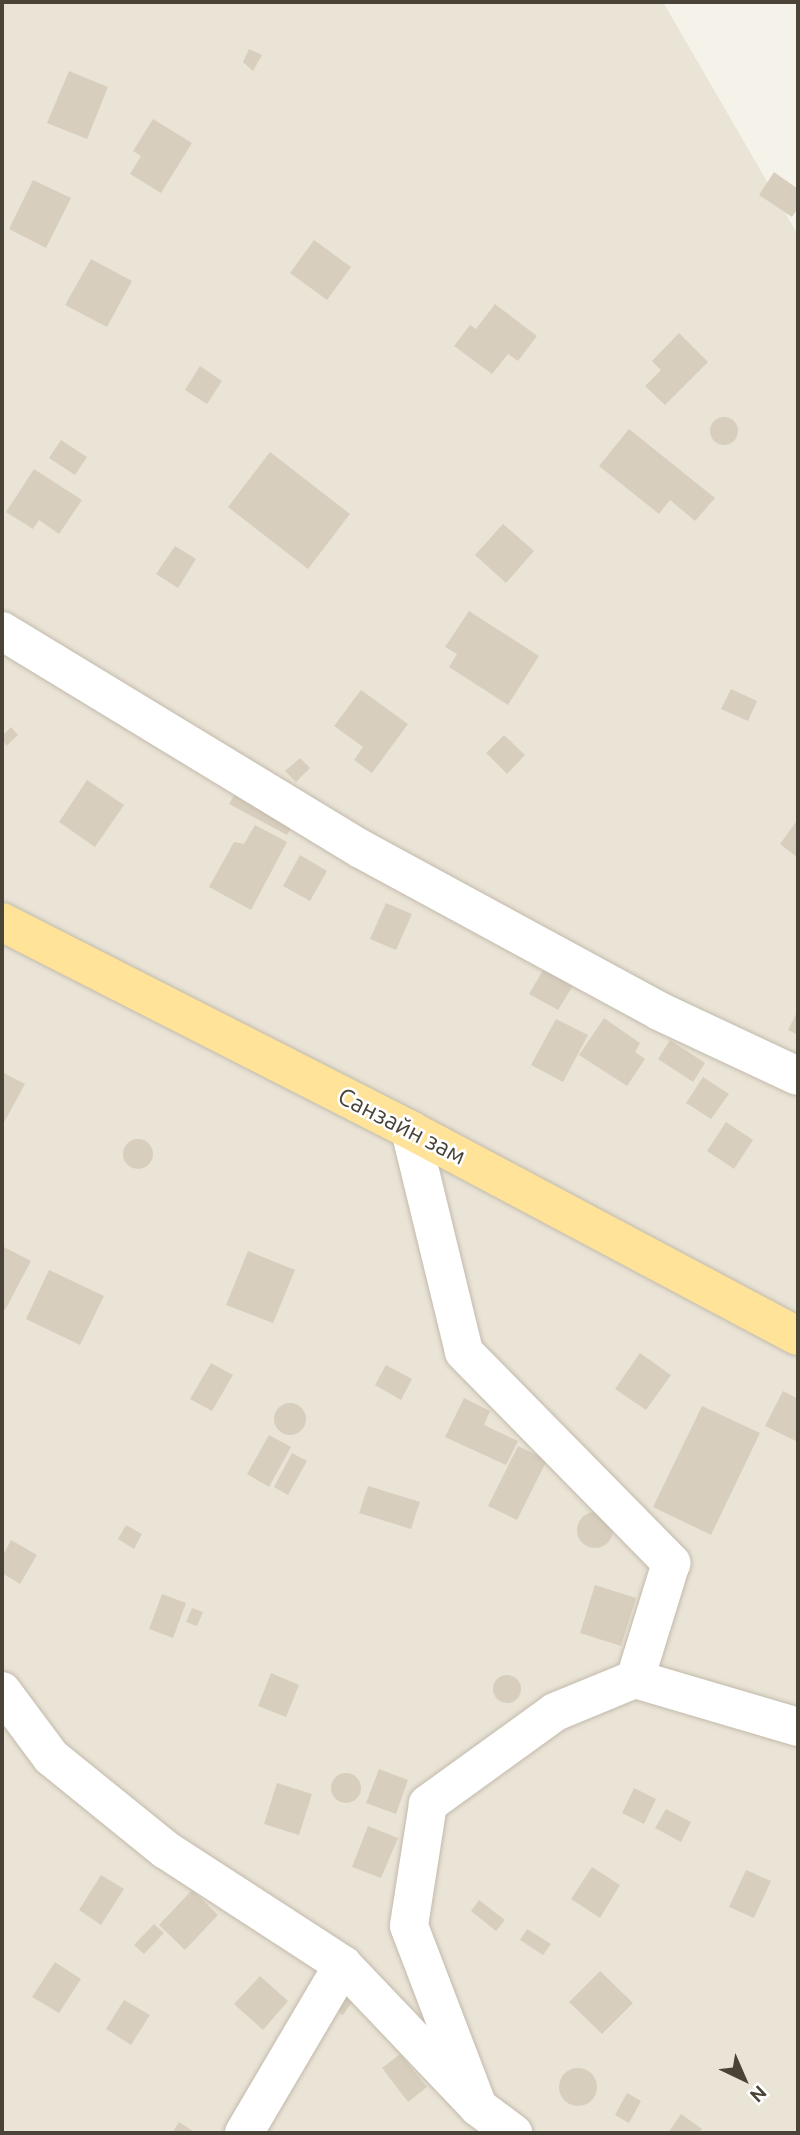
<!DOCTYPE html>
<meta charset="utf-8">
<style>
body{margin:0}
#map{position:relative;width:800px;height:2135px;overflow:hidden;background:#f5f2ea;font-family:Ubuntu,sans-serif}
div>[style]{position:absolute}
.residential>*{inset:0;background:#eae4d7}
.building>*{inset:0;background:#d8cebe}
.round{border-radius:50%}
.roads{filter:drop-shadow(0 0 2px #c2baab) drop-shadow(0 0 2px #c2baab)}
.minor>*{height:38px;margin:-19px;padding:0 19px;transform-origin:19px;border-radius:19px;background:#fff}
.major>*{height:38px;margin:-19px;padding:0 19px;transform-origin:19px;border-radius:19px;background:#ffe399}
span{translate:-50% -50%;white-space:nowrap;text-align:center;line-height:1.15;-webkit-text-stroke:5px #fff;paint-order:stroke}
.street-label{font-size:24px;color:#4a4337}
.frame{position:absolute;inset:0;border:4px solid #4a4337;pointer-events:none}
.north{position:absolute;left:709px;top:2044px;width:70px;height:70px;-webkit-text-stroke:5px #fff;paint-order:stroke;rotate:136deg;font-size:19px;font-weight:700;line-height:28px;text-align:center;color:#4a4337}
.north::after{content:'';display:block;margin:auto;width:24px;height:32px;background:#4a4337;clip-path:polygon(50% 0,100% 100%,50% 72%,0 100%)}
</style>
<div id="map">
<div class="residential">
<div style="clip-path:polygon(2px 2px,663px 2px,798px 235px,798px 2133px,2px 2133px)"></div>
</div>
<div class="building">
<div style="clip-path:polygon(249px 49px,262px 55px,253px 71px,243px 62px)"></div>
<div style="clip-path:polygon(69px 71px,108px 87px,87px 139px,47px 123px)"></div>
<div style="clip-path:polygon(153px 119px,192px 143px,161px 193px,130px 174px,141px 156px,133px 151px)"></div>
<div style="clip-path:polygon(774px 172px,798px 189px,798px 208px,792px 217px,759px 195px)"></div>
<div style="clip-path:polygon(33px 180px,71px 198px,46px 248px,9px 229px)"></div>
<div style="clip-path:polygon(314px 240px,351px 267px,327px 300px,290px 273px)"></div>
<div style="clip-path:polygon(91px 259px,132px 281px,107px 327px,65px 305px)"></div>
<div style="clip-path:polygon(495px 304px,537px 336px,518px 361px,508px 354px,492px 374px,454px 346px,470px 325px,476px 329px)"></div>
<div style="clip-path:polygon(679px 333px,708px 362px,665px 405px,645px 386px,661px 370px,652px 361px)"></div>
<div style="clip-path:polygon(200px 366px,222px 381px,207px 404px,185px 390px)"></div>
<div class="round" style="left:710px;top:417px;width:28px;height:28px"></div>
<div style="clip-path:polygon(629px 429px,715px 498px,695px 521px,670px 500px,659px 514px,599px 466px)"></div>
<div style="clip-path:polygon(61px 440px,87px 457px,75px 475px,49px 458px)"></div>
<div style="clip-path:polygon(270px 452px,350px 514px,308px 569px,228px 507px)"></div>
<div style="clip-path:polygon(34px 469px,82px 500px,59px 534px,39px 520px,33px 529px,6px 512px)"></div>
<div style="clip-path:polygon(503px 524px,534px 551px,506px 583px,475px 555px)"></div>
<div style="clip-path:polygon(175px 546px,196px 559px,178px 588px,156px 574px)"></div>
<div style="clip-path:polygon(469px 611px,539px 656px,508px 705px,449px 667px,457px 654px,445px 647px)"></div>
<div style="clip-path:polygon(731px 689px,757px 701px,748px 721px,721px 709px)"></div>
<div style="clip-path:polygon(361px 690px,408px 724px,372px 773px,354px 760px,363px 747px,334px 726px)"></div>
<div style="clip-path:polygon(11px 727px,18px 735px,6px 746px,2px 736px)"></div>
<div style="clip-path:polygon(504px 735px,525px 755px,507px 774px,486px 753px)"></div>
<div style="clip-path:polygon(300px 758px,310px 768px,296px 782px,285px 771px)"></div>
<div style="clip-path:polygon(87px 780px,124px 805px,95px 847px,59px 822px)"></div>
<div style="clip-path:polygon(239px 787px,296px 818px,287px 835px,229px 804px)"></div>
<div style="clip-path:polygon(798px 819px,798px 858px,780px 844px)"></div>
<div style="clip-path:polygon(255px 825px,287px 842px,251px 910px,209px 887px,234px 842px,244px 844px)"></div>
<div style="clip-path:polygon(300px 855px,327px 871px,310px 901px,283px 886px)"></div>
<div style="clip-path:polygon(386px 903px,412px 914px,396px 950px,370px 939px)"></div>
<div style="clip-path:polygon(545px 967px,574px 984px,558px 1010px,529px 994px)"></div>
<div style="clip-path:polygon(798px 1010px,798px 1035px,788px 1030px)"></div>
<div style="clip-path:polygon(604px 1018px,640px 1043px,635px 1052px,645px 1059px,627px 1086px,579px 1055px)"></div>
<div style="clip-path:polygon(556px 1019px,588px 1035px,563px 1082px,531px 1065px)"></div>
<div style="clip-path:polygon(670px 1040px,705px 1063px,693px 1082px,658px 1059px)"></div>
<div style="clip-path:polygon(2px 1072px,25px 1084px,2px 1126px)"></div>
<div style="clip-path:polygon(703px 1077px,729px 1094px,711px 1119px,686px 1103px)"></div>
<div style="clip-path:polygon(726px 1122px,753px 1140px,734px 1169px,707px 1151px)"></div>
<div class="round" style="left:123px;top:1139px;width:30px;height:30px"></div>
<div style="clip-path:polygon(2px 1246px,31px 1261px,5px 1310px,2px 1308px)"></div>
<div style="clip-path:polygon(248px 1251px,295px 1270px,273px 1323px,226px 1305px)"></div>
<div style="clip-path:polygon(49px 1270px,104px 1296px,80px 1345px,26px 1319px)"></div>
<div style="clip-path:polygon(640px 1353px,671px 1375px,646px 1410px,615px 1389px)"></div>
<div style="clip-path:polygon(211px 1363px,233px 1375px,212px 1411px,190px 1399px)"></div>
<div style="clip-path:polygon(386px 1365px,412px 1379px,401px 1400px,375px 1385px)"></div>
<div style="clip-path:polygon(783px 1391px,798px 1399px,798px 1442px,765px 1426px)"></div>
<div style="clip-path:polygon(464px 1398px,490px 1411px,484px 1425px,518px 1441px,506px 1465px,445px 1437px)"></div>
<div class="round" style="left:274px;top:1403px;width:32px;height:32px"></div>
<div style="clip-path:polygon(702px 1406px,760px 1433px,711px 1535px,653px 1507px)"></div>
<div style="clip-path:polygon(269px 1435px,291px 1447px,269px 1487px,247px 1474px)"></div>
<div style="clip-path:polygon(518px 1446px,547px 1460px,517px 1520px,488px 1506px)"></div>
<div style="clip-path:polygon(292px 1453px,307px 1461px,288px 1495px,274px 1487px)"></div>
<div style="clip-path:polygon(368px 1486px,420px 1502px,411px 1529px,359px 1513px)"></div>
<div class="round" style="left:577px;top:1512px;width:36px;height:36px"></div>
<div style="clip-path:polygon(126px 1525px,142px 1534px,134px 1549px,118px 1539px)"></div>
<div style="clip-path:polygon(11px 1540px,37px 1555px,20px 1584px,2px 1573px,2px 1557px)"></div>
<div style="clip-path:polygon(595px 1585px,636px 1598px,621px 1646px,580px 1633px)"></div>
<div style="clip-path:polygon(162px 1594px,186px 1603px,173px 1638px,149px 1629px)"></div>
<div style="clip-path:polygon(192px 1608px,203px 1612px,197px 1626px,186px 1622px)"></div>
<div style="clip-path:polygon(271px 1673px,299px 1685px,286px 1717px,258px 1706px)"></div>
<div class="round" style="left:493px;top:1675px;width:28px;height:28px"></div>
<div style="clip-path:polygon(379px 1769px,408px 1780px,396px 1814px,366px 1803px)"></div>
<div class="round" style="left:331px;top:1773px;width:30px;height:30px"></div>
<div style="clip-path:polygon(277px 1783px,312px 1794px,299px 1835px,264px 1824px)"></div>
<div style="clip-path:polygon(634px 1788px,656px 1799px,644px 1824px,622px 1813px)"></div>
<div style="clip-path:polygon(666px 1809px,691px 1822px,681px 1842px,655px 1828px)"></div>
<div style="clip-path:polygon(368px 1826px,398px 1838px,381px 1878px,352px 1867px)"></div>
<div style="clip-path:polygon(592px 1867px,620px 1885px,600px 1918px,571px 1899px)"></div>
<div style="clip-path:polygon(746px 1870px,771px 1881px,754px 1918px,729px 1907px)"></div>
<div style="clip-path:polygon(101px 1875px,124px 1889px,101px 1925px,79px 1910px)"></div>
<div style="clip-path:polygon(192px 1890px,218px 1915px,185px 1950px,159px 1925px)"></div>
<div style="clip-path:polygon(479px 1900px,505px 1920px,496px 1931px,471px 1911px)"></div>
<div style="clip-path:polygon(154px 1924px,164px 1933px,144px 1954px,134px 1945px)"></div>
<div style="clip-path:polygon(527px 1929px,551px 1944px,543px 1955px,520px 1940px)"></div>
<div style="clip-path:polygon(55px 1962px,81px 1979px,59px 2013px,32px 1997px)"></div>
<div style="clip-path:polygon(600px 1971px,633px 2003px,602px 2034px,569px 2002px)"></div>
<div style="clip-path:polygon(260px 1976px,288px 2001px,263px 2030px,234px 2004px)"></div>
<div style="clip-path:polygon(342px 1995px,352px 2002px,343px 2015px,333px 2009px)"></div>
<div style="clip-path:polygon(124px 2000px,150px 2015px,131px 2045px,106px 2029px)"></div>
<div style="clip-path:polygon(400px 2054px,427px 2087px,408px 2102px,382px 2068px)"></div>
<div class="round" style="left:559px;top:2068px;width:38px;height:38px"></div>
<div style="clip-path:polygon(627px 2093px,641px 2101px,629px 2123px,615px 2115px)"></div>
<div style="clip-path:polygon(681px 2114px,702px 2129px,699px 2133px,668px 2133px)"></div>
<div style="clip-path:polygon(179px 2122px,196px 2133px,172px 2133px)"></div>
</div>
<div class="roads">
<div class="minor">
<div style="left:2px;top:631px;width:420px;rotate:31.3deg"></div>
<div style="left:361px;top:849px;width:339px;rotate:28.5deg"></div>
<div style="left:659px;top:1011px;width:153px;rotate:25.1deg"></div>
<div style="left:410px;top:1130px;width:228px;rotate:76.3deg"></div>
<div style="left:464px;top:1352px;width:296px;rotate:45.5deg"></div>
<div style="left:671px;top:1563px;width:121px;rotate:107.2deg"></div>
<div style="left:635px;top:1679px;width:87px;rotate:157.6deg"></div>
<div style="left:555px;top:1712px;width:157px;rotate:144.1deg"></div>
<div style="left:428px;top:1804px;width:123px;rotate:98.9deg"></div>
<div style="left:409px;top:1926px;width:194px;rotate:69.1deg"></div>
<div style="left:635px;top:1679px;width:170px;rotate:16.4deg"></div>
<div style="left:2px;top:1691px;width:82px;rotate:53.4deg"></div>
<div style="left:51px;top:1757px;width:148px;rotate:39deg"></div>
<div style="left:166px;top:1850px;width:211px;rotate:33deg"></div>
<div style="left:343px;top:1965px;width:196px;rotate:46.4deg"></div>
<div style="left:478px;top:2107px;width:44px;rotate:36.6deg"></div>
<div style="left:244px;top:2133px;width:195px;rotate:-59.5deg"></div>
</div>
<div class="major">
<div style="left:2px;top:922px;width:458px;rotate:27deg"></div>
<div style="left:410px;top:1130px;width:439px;rotate:28deg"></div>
</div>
</div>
<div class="street-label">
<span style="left:402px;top:1126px;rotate:27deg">Санзайн зам</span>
</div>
<div class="frame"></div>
<div class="north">N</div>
</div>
